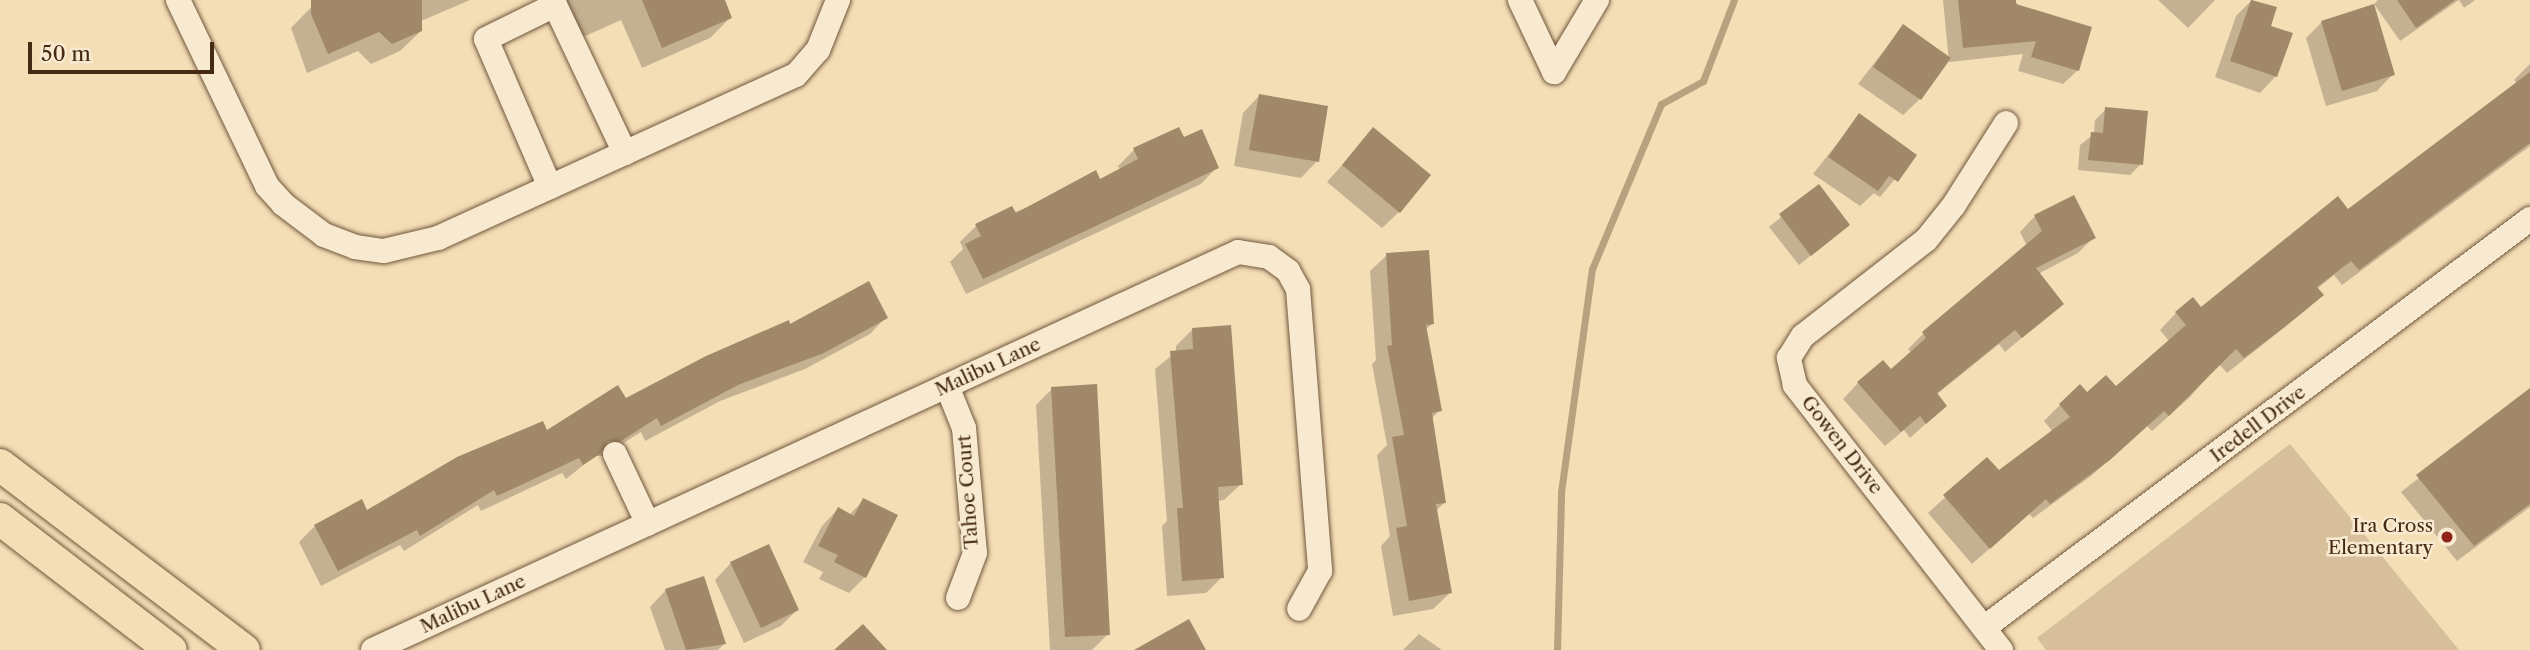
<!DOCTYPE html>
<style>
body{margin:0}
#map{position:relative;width:2530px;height:650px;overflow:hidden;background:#f4deb6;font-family:"Libre Caslon Text",serif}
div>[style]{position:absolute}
.green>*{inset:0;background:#d6bf9a}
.shadow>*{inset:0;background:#0003}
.stream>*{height:7px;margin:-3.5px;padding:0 3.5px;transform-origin:3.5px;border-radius:3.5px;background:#b8a17f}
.building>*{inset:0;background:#a08868}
.roads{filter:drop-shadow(0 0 2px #71573c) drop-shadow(0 0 2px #71573c)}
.minor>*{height:24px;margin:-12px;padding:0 12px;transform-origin:12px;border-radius:12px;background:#f8ead0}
.major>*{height:32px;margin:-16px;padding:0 16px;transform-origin:16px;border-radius:16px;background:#f4deb6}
.dots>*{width:19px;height:19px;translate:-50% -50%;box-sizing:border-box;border:4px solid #f8ead0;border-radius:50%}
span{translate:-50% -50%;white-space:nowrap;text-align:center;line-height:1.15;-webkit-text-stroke:5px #f8ead0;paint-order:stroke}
.street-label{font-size:19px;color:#452a14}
.poi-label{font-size:19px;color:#452a14}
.right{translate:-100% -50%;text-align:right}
.scale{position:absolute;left:28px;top:42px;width:186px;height:32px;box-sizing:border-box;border:4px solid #452a14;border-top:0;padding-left:9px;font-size:21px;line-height:24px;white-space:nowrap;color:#452a14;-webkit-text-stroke:5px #f8ead0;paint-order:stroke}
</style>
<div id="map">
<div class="green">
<div style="clip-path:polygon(2290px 444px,2459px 650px,2046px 650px,2037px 638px)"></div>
</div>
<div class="shadow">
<div style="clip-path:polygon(318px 0,470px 0,421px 21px,421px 31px,400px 51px,371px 64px,358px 51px,307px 73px,291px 28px)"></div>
<div style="clip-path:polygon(546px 0,723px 0,730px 18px,710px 38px,642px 68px,621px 20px,583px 37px)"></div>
<div style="clip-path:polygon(1943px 0,2014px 0,2078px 70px,2063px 84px,2018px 71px,2023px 54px,1949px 62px)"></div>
<div style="clip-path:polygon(2158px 0,2215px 0,2188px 28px)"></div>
<div style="clip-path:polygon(2252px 0,2275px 8px,2268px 27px,2276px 76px,2260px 93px,2215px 77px,2236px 16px)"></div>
<div style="clip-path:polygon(2378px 0,2475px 0,2464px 8px,2459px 0,2400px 41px,2374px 4px)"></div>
<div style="clip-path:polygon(2322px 22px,2393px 74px,2377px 91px,2326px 106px,2306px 38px)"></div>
<div style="clip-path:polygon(1903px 26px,1920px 99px,1903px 115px,1858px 84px)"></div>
<div style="clip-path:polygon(2530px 64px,2530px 146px,2342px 285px,2334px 275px,2317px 289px,2322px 295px,2305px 311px,2227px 373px,2219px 364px,2190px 397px,2152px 431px,2147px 426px,2091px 476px,2033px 518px,2029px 514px,1972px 564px,1928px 513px,1987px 459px,1998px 472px,2053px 432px,2044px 421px,2060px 405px,2116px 389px,2170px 342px,2160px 330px,2176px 313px,2201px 309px,2348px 212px,2518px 84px,2514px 80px)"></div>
<div style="clip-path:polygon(1259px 96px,1317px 161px,1301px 178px,1234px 166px,1243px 113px)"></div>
<div style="clip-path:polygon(2106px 109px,2141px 164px,2130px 175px,2078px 170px,2080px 145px,2094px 134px,2095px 120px)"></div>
<div style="clip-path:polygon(1859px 116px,1915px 155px,1880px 197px,1874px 193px,1860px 206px,1813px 174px)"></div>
<div style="clip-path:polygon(1373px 130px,1399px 212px,1382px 228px,1327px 182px)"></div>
<div style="clip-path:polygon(1183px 140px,1217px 167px,1201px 184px,966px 294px,950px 262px,963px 249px,960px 242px,976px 226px,1100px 181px,1120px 170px,1118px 166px,1134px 150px)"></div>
<div style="clip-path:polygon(1819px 186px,1848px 225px,1799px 265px,1769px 227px)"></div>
<div style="clip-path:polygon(2035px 216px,2093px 238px,2078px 253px,2038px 274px,2062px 304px,2005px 352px,1999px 344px,1936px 395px,1945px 406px,1910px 438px,1904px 430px,1885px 446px,1843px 399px,1858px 383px,1891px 371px,1911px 353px,1908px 349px,1923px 334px,2027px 246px,2020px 232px)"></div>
<div style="clip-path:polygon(1387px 255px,1432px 324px,1425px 330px,1440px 410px,1431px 419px,1445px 502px,1436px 511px,1450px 593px,1433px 609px,1393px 616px,1381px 546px,1390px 536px,1377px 455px,1387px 445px,1372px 364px,1376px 360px,1370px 271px)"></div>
<div style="clip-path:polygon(886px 317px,870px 334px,805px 369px,720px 401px,645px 441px,641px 432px,603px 456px,595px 456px,566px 479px,562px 473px,481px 511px,478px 505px,404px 551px,400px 545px,321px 586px,299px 542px,315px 526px,367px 512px,790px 326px)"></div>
<div style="clip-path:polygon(1192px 330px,1241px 484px,1224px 500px,1217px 501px,1222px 577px,1206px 593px,1167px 596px,1162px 526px,1167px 521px,1155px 369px,1176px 352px,1176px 346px)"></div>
<div style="clip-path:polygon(1052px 389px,1108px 634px,1092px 650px,1050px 650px,1036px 405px)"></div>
<div style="clip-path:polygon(2530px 391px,2530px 507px,2457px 561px,2401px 492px)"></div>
<div style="clip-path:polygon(864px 500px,865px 577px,849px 593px,819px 579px,823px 572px,803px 562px,822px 526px,838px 509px,849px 515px)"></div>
<div style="clip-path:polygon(731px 563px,797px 610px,781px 626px,744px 643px,715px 580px)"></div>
<div style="clip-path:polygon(666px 590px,724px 644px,718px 650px,665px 650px,650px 607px)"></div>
<div style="clip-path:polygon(1419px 634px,1442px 650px,1403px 650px)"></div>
</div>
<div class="stream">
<div style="left:1557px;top:650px;width:158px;rotate:-88.5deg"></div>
<div style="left:1561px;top:492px;width:225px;rotate:-82.1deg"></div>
<div style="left:1592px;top:269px;width:179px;rotate:-67.3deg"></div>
<div style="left:1661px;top:104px;width:48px;rotate:-28.7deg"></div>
<div style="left:1703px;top:81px;width:87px;rotate:-69.1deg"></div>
</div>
<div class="building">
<div style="clip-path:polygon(311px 0,422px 0,422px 31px,392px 44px,379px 32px,328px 54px,311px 14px)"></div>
<div style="clip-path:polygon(642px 0,725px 0,732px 18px,662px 48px)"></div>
<div style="clip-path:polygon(1958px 0,2016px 0,2016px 4px,2092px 27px,2079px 71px,2031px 57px,2036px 41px,1963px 48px)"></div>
<div style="clip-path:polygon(2251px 0,2277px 7px,2271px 26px,2293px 33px,2277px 77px,2230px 61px)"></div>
<div style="clip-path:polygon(2397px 0,2455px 0,2416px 28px)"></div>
<div style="clip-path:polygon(2374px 4px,2395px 75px,2342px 91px,2321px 21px)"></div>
<div style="clip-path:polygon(1903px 24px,1951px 58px,1921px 100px,1873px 67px)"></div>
<div style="clip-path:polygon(2530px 72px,2530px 143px,2359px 270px,2351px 261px,2317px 287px,2324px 295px,2282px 329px,2244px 358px,2236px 349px,2169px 416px,2164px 411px,2110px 460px,2050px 504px,2046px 499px,1990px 549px,1943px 495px,1987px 457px,1999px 470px,2070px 417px,2059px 404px,2080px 384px,2087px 392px,2106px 375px,2116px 386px,2186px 325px,2175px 312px,2193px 297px,2201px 307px,2338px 196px,2348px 209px)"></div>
<div style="clip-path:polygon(1259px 94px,1328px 106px,1319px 162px,1249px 150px)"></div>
<div style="clip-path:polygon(2105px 107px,2148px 111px,2143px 165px,2088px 160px,2091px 132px,2103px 133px)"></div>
<div style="clip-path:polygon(1859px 113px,1917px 155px,1898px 182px,1889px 176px,1878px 191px,1828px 157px)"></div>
<div style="clip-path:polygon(1179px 127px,1184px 137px,1202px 129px,1219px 168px,983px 279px,965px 244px,981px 236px,975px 224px,1012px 206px,1016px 213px,1096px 170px,1100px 179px,1138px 159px,1133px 148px)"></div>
<div style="clip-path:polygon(1373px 127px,1431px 175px,1400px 213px,1342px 165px)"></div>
<div style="clip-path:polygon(1819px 184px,1850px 225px,1811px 256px,1779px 214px)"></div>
<div style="clip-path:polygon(2074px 195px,2096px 238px,2036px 268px,2064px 304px,2022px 338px,2015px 330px,1937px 393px,1947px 406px,1926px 424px,1920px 416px,1901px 432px,1857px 382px,1883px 360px,1891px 369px,1926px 338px,1922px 332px,2042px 231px,2034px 215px)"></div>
<div style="clip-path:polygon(1429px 250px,1434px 324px,1426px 325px,1442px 411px,1432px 413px,1446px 503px,1436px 504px,1452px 593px,1409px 601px,1396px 528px,1407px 526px,1392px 437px,1404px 435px,1387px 346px,1392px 345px,1386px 253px)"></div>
<div style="clip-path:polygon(869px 281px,888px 318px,824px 353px,738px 385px,661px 426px,657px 418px,621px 441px,608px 441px,600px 454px,583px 465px,579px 458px,497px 496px,494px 490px,420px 536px,417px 530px,338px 571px,314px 525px,362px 499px,367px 510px,457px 457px,543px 421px,547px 430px,618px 385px,626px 398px,706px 356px,789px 320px,790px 324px)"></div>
<div style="clip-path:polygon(1231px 325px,1243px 485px,1218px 487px,1224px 578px,1182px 581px,1177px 508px,1183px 508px,1170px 351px,1193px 349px,1192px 328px)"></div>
<div style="clip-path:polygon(1097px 384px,1110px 635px,1065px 637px,1051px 387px)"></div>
<div style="clip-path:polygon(2530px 388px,2530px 504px,2474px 546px,2416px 475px)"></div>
<div style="clip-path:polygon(863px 498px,898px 515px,866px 578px,834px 562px,838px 555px,818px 546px,838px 507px,854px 516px)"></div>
<div style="clip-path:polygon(769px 544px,799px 610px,761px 628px,730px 562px)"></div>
<div style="clip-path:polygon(704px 576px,726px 644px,686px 650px,665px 589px)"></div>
<div style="clip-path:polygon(1189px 619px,1206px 650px,1134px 650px)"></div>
<div style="clip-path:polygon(863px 624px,887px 650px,834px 650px)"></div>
</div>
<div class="roads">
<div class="minor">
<div style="left:178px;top:0;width:206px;rotate:64.4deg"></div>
<div style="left:267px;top:186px;width:24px;rotate:48deg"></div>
<div style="left:283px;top:204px;width:51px;rotate:37.1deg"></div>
<div style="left:324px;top:235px;width:33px;rotate:21deg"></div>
<div style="left:355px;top:247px;width:29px;rotate:8deg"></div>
<div style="left:384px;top:251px;width:56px;rotate:-13.5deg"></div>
<div style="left:438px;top:238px;width:393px;rotate:-24.5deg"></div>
<div style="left:796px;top:75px;width:33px;rotate:-49deg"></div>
<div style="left:818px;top:50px;width:54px;rotate:-68.2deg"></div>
<div style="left:1520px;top:0;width:80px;rotate:64.7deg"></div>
<div style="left:1554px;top:72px;width:84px;rotate:-59.2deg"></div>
<div style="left:550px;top:187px;width:161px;rotate:-113.4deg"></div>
<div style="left:486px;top:39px;width:77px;rotate:-26.2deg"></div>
<div style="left:555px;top:5px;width:164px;rotate:64.7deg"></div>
<div style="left:947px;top:386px;width:45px;rotate:68deg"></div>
<div style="left:964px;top:428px;width:125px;rotate:85deg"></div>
<div style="left:975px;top:553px;width:48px;rotate:110.7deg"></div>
<div style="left:615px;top:454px;width:77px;rotate:64.8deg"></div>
<div style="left:1985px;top:627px;width:681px;rotate:-36.82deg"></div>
<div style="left:373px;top:650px;width:952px;rotate:-24.71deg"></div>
<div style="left:1238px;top:252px;width:31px;rotate:9deg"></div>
<div style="left:1269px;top:257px;width:24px;rotate:36deg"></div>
<div style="left:1288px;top:271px;width:21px;rotate:61deg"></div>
<div style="left:1298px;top:289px;width:283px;rotate:85.5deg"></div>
<div style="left:1320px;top:571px;width:43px;rotate:118.9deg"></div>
<div style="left:2001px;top:650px;width:336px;rotate:-127.9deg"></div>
<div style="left:1795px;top:385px;width:28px;rotate:-103deg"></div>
<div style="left:1789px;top:358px;width:26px;rotate:-58deg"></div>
<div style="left:1803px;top:336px;width:156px;rotate:-38deg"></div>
<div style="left:1926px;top:240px;width:45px;rotate:-51.3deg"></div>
<div style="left:1954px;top:205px;width:97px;rotate:-57.6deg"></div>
</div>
<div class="major">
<div style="left:0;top:465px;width:306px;rotate:37.2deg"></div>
<div style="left:0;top:519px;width:215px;rotate:37.5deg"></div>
</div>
</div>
<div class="dots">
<div style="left:2447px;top:537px;background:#8f2418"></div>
</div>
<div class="street-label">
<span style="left:988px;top:367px;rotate:-25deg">Malibu Lane</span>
<span style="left:2258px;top:424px;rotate:-37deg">Iredell Drive</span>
<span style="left:1842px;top:445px;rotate:52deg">Gowen Drive</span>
<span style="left:968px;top:492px;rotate:-94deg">Tahoe Court</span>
<span style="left:473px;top:604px;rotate:-25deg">Malibu Lane</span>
</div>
<div class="poi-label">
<span class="right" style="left:2433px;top:537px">Ira Cross<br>Elementary</span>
</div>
<div class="scale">50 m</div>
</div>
